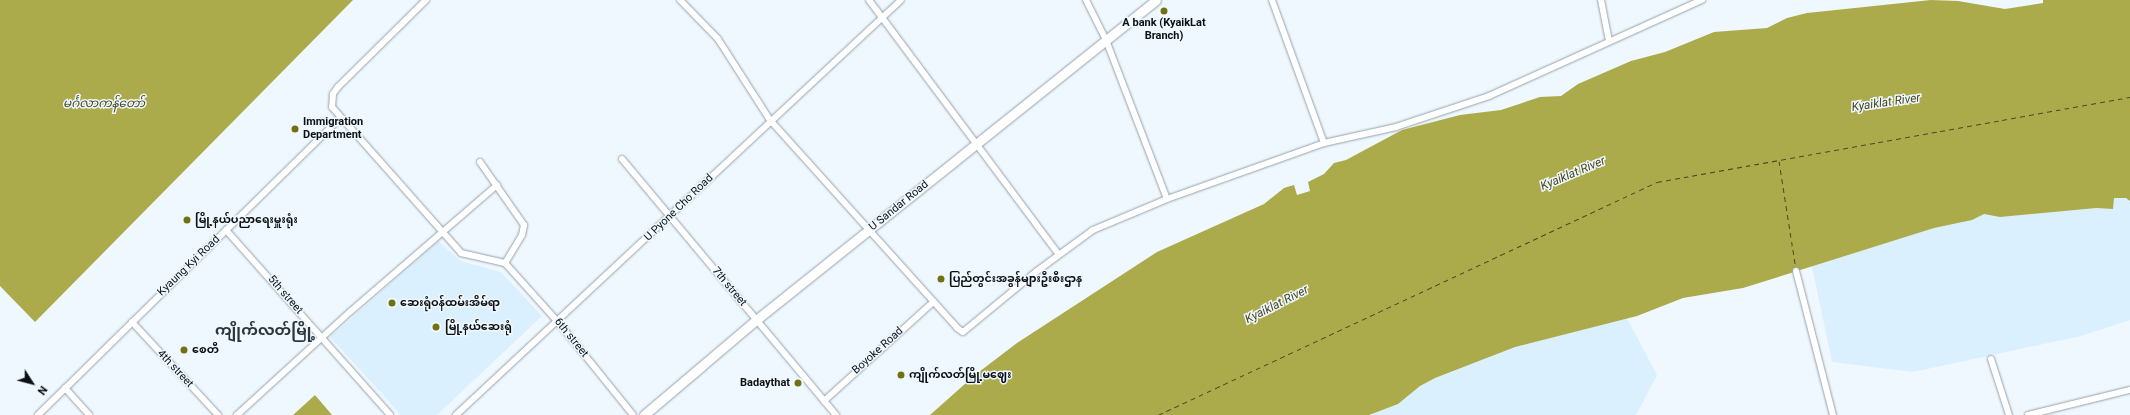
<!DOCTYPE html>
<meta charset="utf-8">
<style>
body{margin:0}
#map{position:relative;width:2130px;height:415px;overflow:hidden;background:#eff8fe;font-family:Roboto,"Noto Sans Myanmar",sans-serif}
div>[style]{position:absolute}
.built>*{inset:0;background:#daf0ff}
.water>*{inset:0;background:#abab4b}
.ferry>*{height:1px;margin-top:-0.5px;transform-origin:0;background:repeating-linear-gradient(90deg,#484820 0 5px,transparent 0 9px)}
.roads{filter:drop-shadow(0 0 1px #94a2ab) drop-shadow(0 0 1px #94a2ab)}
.minor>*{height:6px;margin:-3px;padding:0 3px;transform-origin:3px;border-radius:3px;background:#fff}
.primary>*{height:9px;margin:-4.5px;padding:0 4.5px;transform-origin:4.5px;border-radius:4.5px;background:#fff}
.dots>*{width:11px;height:11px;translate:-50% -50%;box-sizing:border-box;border:2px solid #eff8fe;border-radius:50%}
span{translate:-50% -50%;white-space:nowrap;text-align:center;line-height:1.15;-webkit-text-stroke:3px #eff8fe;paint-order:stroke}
.poi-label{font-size:11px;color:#0c1014;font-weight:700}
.left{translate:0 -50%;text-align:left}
.right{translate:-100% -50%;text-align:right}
.street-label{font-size:11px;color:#0c1014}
.water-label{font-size:12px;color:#484820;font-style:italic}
.district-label{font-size:15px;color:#2b363e;font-weight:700}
.north{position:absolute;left:12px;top:363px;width:40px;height:40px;-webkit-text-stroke:3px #eff8fe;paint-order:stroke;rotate:126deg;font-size:11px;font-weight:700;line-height:16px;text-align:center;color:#0c1014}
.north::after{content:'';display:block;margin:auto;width:14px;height:18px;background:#0c1014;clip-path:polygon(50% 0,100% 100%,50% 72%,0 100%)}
</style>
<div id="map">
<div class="built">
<div style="clip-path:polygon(2130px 189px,2130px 320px,2081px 336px,1913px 372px,1832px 362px,1808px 248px,1963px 209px)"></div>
<div style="clip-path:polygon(438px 241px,461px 261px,501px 272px,542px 316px,437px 415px,401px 415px,330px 337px)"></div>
<div style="clip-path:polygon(1621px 307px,1657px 375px,1636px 415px,1317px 415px)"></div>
</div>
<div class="water">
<div style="clip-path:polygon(0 0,353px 0,35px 322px,0 286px)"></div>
<div style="clip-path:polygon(1931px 0,1958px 1px,2005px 9px,2043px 3px,2043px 0,2130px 0,2130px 201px,2126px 198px,2114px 198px,2113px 209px,2096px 208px,2000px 217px,1984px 214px,1972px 220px,1934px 228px,1743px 288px,1683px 298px,1637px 316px,1515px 347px,1435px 378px,1420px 386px,1398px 404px,1369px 415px,930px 415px,975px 375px,1017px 343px,1157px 252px,1264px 204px,1284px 188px,1294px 185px,1297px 195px,1310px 191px,1308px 182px,1324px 174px,1334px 163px,1346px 160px,1402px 130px,1460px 115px,1501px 110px,1540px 97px,1561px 96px,1578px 84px,1631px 61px,1665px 52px,1714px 32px,1767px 28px,1787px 18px,1807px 13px)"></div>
<div style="clip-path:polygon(315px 395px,332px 415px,293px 415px)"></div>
</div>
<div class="ferry">
<div style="left:1779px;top:161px;width:109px;rotate:81.1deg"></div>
<div style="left:1158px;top:415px;width:551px;rotate:-25.03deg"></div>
<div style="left:1657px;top:182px;width:481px;rotate:-10.2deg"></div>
</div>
<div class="roads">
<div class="minor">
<div style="left:426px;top:0;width:124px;rotate:135.3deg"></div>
<div style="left:338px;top:87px;width:9px;rotate:126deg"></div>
<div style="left:333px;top:94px;width:13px;rotate:94deg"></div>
<div style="left:332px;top:107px;width:195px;rotate:48.5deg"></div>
<div style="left:461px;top:253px;width:45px;rotate:12.8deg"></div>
<div style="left:680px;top:0;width:54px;rotate:45.7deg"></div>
<div style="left:718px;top:39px;width:96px;rotate:57.3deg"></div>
<div style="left:770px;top:120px;width:280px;rotate:48deg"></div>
<div style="left:957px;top:328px;width:7px;rotate:34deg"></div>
<div style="left:963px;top:332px;width:96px;rotate:-39.5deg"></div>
<div style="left:1037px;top:271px;width:69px;rotate:-36.2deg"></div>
<div style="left:1093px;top:230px;width:80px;rotate:-22.7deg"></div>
<div style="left:1167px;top:199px;width:167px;rotate:-19.6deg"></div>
<div style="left:1324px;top:143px;width:74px;rotate:-12.5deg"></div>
<div style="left:1396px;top:127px;width:98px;rotate:-18.4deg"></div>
<div style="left:1489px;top:96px;width:234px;rotate:-24.3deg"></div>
<div style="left:869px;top:0;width:317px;rotate:53.3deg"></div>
<div style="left:1086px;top:0;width:45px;rotate:63.4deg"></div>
<div style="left:1106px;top:40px;width:170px;rotate:69deg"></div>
<div style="left:1272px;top:0;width:152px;rotate:70deg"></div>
<div style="left:1601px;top:0;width:42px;rotate:79deg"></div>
<div style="left:622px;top:159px;width:334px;rotate:50.1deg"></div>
<div style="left:480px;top:162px;width:77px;rotate:55.1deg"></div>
<div style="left:524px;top:225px;width:10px;rotate:101deg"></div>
<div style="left:522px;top:235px;width:33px;rotate:121deg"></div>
<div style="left:226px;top:230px;width:247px;rotate:48.4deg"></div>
<div style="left:505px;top:263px;width:79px;rotate:48.1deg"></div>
<div style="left:558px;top:322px;width:119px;rotate:51.1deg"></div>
<div style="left:1796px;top:271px;width:149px;rotate:75.6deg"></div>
<div style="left:132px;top:322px;width:127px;rotate:47.2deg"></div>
<div style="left:1991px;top:359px;width:59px;rotate:72.2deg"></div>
<div style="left:65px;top:388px;width:36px;rotate:48deg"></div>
<div style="left:824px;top:401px;width:147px;rotate:-42.2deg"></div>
<div style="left:38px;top:415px;width:424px;rotate:-44.5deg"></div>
<div style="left:237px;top:415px;width:154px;rotate:-42.4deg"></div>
<div style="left:351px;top:311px;width:193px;rotate:-40.8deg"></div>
<div style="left:456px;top:415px;width:608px;rotate:-43deg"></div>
<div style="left:2028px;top:415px;width:105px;rotate:-13.8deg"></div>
</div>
<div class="primary">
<div style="left:644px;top:415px;width:147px;rotate:-40.3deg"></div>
<div style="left:756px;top:320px;width:512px;rotate:-38.66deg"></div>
</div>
</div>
<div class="dots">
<div style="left:1164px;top:11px;background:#717013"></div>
<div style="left:295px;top:129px;background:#717013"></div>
<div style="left:187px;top:220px;background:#717013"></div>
<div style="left:941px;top:279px;background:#717013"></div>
<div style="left:392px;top:303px;background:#717013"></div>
<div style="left:436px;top:327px;background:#717013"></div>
<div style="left:184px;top:350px;background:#717013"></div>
<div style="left:901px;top:375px;background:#717013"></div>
<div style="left:798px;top:383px;background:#717013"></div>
</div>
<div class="poi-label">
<span style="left:1164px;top:30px">A bank (KyaikLat<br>Branch)</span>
<span class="left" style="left:303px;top:129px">Immigration<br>Department</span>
<span class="left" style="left:195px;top:220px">မြို့နယ်ပညာရေးမှူးရုံး</span>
<span class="left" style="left:949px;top:279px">ပြည်တွင်းအခွန်များဦးစီးဌာန</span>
<span class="left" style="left:400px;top:303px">ဆေးရုံဝန်ထမ်းအိမ်ရာ</span>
<span class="left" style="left:445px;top:327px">မြို့နယ်ဆေးရုံ</span>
<span class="left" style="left:192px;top:350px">စေတီ</span>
<span class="left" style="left:909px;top:375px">ကျိုက်လတ်မြို့မဈေး</span>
<span class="right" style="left:790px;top:383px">Badaythat</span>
</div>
<div class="street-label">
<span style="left:899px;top:206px;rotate:-39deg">U Sandar Road</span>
<span style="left:679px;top:208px;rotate:-44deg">U Pyone Cho Road</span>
<span style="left:189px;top:266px;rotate:-44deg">Kyaung Kyi Road</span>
<span style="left:729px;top:287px;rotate:50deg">7th street</span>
<span style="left:285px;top:295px;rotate:49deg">5th street</span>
<span style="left:571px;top:338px;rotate:51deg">6th street</span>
<span style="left:878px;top:351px;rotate:-42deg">Boyoke Road</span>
<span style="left:175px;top:369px;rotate:47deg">4th street</span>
</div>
<div class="water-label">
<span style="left:1886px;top:103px;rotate:-8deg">Kyaiklat River</span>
<span style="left:104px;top:104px">မင်္ဂလာကန်တော်</span>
<span style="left:1573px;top:174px;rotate:-23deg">Kyaiklat River</span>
<span style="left:1277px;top:305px;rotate:-27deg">Kyaiklat River</span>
</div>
<div class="district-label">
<span style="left:265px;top:331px">ကျိုက်လတ်မြို့</span>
</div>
<div class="north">N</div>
</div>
